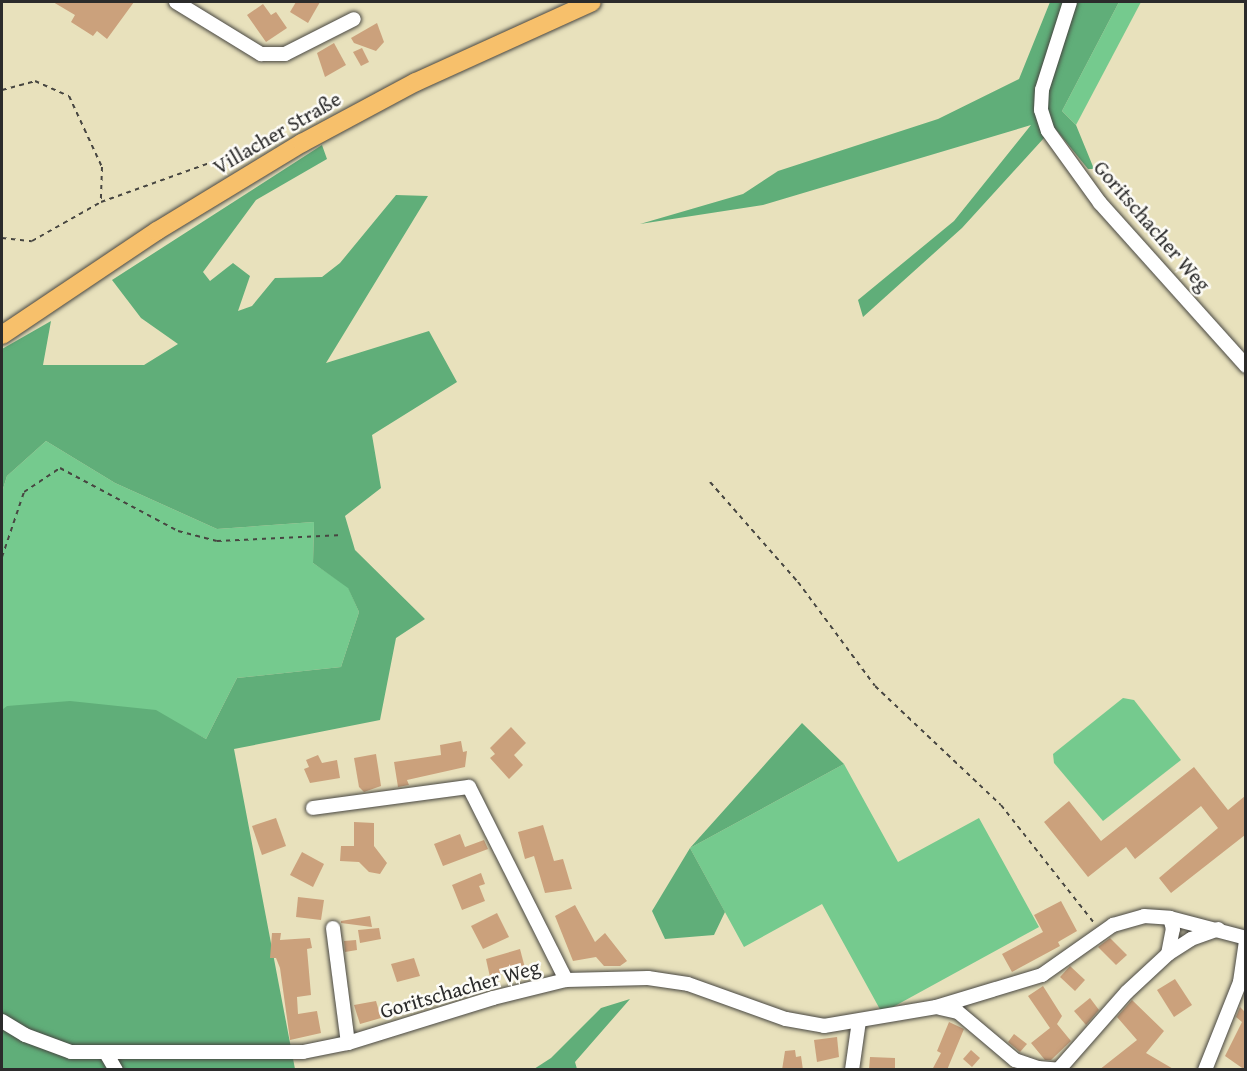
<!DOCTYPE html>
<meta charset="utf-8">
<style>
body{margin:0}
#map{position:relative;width:1247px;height:1071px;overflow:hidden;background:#e8e1bc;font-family:"Gentium Book Plus",serif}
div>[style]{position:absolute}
.green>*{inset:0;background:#75ca8e}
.forest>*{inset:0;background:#60ae79}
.building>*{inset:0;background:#cba17c}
.path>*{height:2px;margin-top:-1px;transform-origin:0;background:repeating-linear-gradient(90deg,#474641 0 4.5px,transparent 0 9px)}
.roads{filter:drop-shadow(0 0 2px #474641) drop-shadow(0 0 2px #474641)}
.minor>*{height:14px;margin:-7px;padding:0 7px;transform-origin:7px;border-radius:7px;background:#fff}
.major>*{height:18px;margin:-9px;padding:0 9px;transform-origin:9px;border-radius:9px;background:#f7c06b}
span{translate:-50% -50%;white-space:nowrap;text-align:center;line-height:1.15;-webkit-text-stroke:5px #fdfcf7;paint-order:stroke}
.street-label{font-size:21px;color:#2b2b2b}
.frame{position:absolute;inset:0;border:3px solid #2b2b2b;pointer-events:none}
</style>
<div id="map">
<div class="green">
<div style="clip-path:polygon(1119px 2px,1141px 2px,1076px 125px,1062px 111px)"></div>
<div style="clip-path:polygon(46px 441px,115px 483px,217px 529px,314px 522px,313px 563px,348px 587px,359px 612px,341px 667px,237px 678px,206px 739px,182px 726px,2px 710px,2px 492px,7px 476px)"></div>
<div style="clip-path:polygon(1123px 698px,1134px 700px,1181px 760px,1103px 821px,1054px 763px,1053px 754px)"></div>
<div style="clip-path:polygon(844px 764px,898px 862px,979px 818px,1039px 927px,882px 1013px,822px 904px,744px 947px,690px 848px)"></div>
</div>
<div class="forest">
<div style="clip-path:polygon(1050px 2px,1119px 2px,1062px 111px,1076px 125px,1094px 169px,1088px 169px,1054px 127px,962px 228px,863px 317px,858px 300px,954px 221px,1031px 125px,763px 205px,640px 224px,743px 194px,778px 171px,938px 119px,1019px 79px)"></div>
<div style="clip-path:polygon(322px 145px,327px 159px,256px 200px,203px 272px,210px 281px,233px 263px,250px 276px,238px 311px,252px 306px,275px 278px,322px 277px,340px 263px,396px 195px,428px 196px,326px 363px,429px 331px,457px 382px,372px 435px,381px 488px,345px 516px,355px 550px,425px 619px,396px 638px,380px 720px,234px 749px,295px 1069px,2px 1069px,2px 710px,7px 706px,70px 701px,156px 710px,206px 739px,237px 678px,341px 667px,359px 612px,348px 588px,313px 563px,314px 522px,217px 529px,115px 483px,46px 441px,7px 476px,2px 492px,2px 349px,51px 321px,43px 365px,144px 365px,178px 344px,141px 318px,112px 280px)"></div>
<div style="clip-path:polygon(802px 723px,844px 764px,690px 848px,725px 912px,714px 935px,665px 939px,652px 911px,690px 848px)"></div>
<div style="clip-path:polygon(630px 999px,575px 1062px,577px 1069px,534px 1069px,551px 1058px,601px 1008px)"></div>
</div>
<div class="building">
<div style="clip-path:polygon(53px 2px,134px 2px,107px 39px,97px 31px,93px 36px,71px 22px,75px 15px)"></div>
<div style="clip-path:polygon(296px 2px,320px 2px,308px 23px,290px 12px)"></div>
<div style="clip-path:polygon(263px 4px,271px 15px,276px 12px,287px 28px,266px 42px,247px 15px)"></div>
<div style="clip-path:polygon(377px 23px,384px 42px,376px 51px,354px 43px,351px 38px)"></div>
<div style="clip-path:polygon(334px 43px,346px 65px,325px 77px,317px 53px)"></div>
<div style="clip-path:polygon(362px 48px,369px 62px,361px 66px,353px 52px)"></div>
<div style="clip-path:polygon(511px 727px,526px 743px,514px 755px,523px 765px,509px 779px,490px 758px,495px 754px,490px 748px)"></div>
<div style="clip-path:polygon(461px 741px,463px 752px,467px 751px,465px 767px,407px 780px,409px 785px,398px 787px,394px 762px,441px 755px,440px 745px)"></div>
<div style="clip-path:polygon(376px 754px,381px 786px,364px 792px,359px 787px,354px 758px)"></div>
<div style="clip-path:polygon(318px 755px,322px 763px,337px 760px,340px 778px,310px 783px,304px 769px,309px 767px,306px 760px)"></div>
<div style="clip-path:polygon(1194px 767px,1228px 810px,1245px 796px,1245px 835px,1171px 893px,1159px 878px,1218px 828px,1201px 806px,1135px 859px,1126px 847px,1088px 877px,1044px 822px,1069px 801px,1101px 841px)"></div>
<div style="clip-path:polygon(276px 818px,286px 846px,262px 855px,252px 826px)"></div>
<div style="clip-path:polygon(354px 822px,374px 823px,374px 846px,387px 863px,380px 874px,369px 872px,359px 862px,340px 861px,341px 846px,354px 846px)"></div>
<div style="clip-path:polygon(543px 825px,554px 861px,563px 859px,572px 889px,545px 893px,534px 856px,525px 859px,518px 832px)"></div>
<div style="clip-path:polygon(460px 834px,465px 847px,484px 840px,488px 849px,443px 866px,434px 844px)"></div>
<div style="clip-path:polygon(302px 852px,324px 864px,313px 887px,290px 875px)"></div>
<div style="clip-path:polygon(481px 873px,485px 884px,479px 886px,485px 901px,462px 910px,452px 885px)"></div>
<div style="clip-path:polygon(298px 897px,324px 900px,321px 920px,296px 917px)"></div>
<div style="clip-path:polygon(1061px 901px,1077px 931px,1058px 942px,1060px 946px,1012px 972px,1002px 954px,1043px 932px,1034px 915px)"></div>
<div style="clip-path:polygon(575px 905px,595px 942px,605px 933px,627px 961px,620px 966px,604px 966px,596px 957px,573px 961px,555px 916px)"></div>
<div style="clip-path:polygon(497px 913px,509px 937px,483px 949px,471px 926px)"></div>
<div style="clip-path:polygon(370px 916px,372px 927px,341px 923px,341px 921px)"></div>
<div style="clip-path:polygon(379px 928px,381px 939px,360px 943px,358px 930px)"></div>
<div style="clip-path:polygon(272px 933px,281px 933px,280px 940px,310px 938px,312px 948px,307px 949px,311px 995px,297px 997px,298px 1014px,317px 1011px,321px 1033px,290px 1040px,280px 968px,276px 958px,270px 958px)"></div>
<div style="clip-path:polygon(1110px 938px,1127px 955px,1116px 965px,1098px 947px)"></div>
<div style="clip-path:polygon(356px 940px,357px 950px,345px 952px,344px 941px)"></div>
<div style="clip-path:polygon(520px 949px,525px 968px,490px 977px,486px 959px)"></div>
<div style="clip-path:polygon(414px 958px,420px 976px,397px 982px,391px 964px)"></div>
<div style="clip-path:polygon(1070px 966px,1085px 980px,1075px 991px,1060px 977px)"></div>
<div style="clip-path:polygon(1175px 979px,1192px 1005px,1174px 1017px,1157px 990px)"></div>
<div style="clip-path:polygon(1043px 986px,1062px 1016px,1057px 1024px,1071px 1041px,1051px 1060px,1045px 1060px,1031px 1043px,1050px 1028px,1028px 996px)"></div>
<div style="clip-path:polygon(1090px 998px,1099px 1010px,1086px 1025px,1074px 1011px)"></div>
<div style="clip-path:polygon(1132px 1000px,1164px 1031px,1146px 1053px,1175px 1070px,1099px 1070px,1137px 1040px,1117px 1017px)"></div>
<div style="clip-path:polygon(376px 1001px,381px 1018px,360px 1024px,354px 1005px)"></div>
<div style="clip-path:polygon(1240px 1007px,1245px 1012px,1245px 1070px,1225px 1056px,1242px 1022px,1236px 1017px)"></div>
<div style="clip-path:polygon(949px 1022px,964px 1029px,947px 1070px,932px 1070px,941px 1053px,937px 1051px)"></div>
<div style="clip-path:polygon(1014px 1034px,1027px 1044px,1020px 1052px,1008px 1042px)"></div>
<div style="clip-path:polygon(837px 1037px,839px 1057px,817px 1062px,814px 1040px)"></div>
<div style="clip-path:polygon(795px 1050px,796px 1057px,801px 1056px,803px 1070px,782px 1070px,785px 1051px)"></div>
<div style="clip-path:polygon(971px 1050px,980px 1058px,972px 1067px,963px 1059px)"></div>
<div style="clip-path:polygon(870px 1057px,895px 1058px,895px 1070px,869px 1070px)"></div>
</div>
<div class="path">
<div style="left:2px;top:90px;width:34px;rotate:-15deg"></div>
<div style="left:35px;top:81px;width:37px;rotate:24deg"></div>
<div style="left:69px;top:96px;width:78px;rotate:65.1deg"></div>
<div style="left:102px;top:167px;width:35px;rotate:92deg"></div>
<div style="left:2px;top:238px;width:30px;rotate:6deg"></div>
<div style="left:32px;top:241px;width:79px;rotate:-29.5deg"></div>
<div style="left:101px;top:202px;width:198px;rotate:-19.8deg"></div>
<div style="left:710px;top:482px;width:133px;rotate:48.7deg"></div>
<div style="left:798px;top:582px;width:129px;rotate:53.5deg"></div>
<div style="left:875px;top:686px;width:173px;rotate:43.4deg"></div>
<div style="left:1001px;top:805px;width:152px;rotate:51.7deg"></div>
<div style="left:2px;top:557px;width:69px;rotate:-71.3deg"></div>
<div style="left:24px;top:492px;width:43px;rotate:-33.7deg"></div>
<div style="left:60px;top:468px;width:134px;rotate:28.1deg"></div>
<div style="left:178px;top:531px;width:40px;rotate:14.4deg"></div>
<div style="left:217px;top:541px;width:126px;rotate:-2.7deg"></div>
</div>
<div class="roads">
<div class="minor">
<div style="left:176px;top:2px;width:100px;rotate:31.5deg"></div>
<div style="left:261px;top:54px;width:24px"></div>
<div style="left:285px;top:54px;width:77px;rotate:-26.9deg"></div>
<div style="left:1070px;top:2px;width:92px;rotate:107.7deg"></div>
<div style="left:1042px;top:90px;width:20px;rotate:93deg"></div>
<div style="left:1041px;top:110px;width:22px;rotate:72deg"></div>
<div style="left:1048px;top:131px;width:89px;rotate:54.2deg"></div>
<div style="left:1100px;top:203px;width:219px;rotate:48.1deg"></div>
<div style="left:313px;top:808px;width:157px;rotate:-7.7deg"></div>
<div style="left:469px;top:787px;width:216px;rotate:63.3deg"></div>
<div style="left:333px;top:928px;width:116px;rotate:82.6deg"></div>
<div style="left:1168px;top:954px;width:25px;rotate:-79deg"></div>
<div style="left:1173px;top:929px;width:11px;rotate:-105deg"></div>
<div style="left:940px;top:1008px;width:18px;rotate:13deg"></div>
<div style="left:958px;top:1012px;width:75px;rotate:40.1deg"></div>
<div style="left:1015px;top:1060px;width:24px;rotate:19deg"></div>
<div style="left:1038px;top:1068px;width:24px;rotate:5deg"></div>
<div style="left:2px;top:1021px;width:27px;rotate:31deg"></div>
<div style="left:25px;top:1035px;width:49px;rotate:20.3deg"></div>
<div style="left:71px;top:1052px;width:232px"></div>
<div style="left:303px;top:1052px;width:46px;rotate:-11.3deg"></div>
<div style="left:348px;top:1043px;width:152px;rotate:-17.2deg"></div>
<div style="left:493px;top:998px;width:75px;rotate:-13.9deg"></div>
<div style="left:566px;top:980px;width:82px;rotate:-1.4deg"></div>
<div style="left:648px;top:978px;width:40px;rotate:8.5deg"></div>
<div style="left:688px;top:984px;width:104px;rotate:19.7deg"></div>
<div style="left:786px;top:1019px;width:39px;rotate:10deg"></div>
<div style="left:824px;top:1026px;width:114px;rotate:-9.6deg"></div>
<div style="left:936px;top:1007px;width:111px;rotate:-16.8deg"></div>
<div style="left:1042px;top:975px;width:87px;rotate:-35.2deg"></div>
<div style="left:1113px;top:925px;width:32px;rotate:-16deg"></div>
<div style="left:1144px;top:916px;width:26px;rotate:4deg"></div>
<div style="left:1170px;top:918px;width:79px;rotate:14.7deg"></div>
<div style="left:106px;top:1053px;width:20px;rotate:60deg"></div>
<div style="left:1060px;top:1068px;width:101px;rotate:-48.6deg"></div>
<div style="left:1127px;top:992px;width:56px;rotate:-42.8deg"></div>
<div style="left:1168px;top:954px;width:27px;rotate:-33deg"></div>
<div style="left:1191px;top:939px;width:29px;rotate:-20deg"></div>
<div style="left:852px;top:1070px;width:49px;rotate:-81.9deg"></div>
<div style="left:1205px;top:1070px;width:95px;rotate:-68.3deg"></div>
<div style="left:1240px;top:982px;width:41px;rotate:-81.7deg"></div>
</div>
<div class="major">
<div style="left:2px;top:335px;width:187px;rotate:-33.9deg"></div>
<div style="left:157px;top:231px;width:170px;rotate:-31.3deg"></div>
<div style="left:302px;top:143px;width:129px;rotate:-28.2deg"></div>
<div style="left:416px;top:82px;width:193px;rotate:-24.4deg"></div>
</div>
</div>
<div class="street-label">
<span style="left:277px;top:133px;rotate:-30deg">Villacher Straße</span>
<span style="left:1152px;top:226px;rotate:49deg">Goritschacher Weg</span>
<span style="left:460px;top:989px;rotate:-16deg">Goritschacher Weg</span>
</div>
<div class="frame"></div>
</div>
